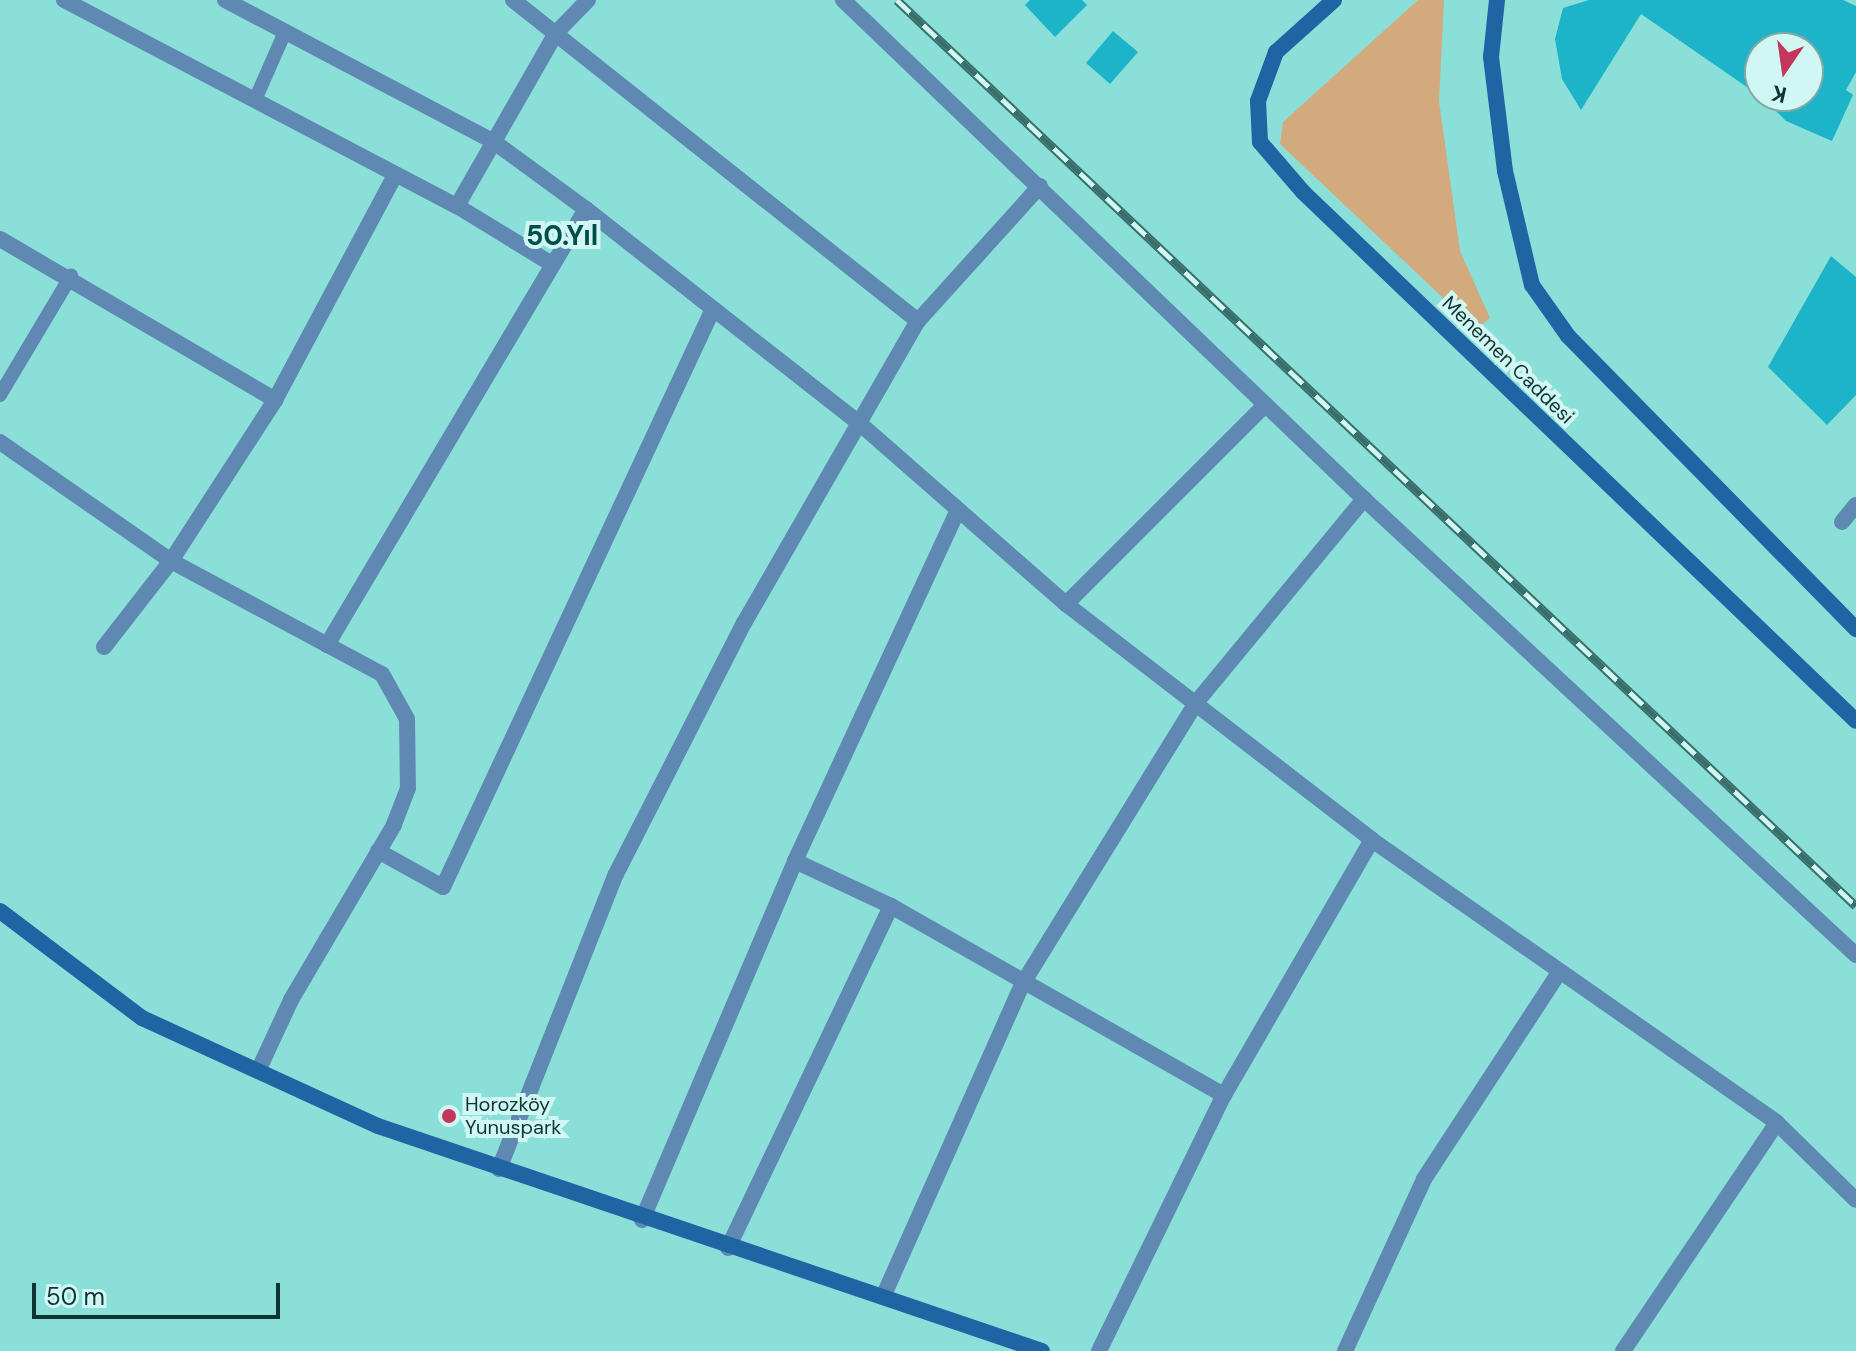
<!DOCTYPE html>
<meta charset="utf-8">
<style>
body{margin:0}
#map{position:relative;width:1856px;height:1351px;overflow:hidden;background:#8bdfd9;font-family:"DM Sans",sans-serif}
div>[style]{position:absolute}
.green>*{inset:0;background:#d2aa7d}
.building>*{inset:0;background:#1db3c8}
.service>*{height:14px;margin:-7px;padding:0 7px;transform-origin:7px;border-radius:7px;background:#5f88b3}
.minor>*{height:16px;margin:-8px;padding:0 8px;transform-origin:8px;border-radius:8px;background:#5f88b3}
.secondary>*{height:16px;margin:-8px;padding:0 8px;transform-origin:8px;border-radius:8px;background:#1f64a3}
.rail>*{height:9px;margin-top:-4.5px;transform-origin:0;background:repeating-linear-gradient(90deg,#d0f7f4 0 18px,#3a6e6a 0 36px);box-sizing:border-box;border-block:2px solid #3a6e6a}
.dots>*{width:22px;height:22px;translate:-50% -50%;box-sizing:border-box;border:4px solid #d0f7f4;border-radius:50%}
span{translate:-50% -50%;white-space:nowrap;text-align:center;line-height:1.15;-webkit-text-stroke:8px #d0f7f4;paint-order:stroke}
.street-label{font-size:20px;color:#103432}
.poi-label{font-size:20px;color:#103432}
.left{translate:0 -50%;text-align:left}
.district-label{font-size:28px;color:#004d49;font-weight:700}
.north{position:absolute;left:1744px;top:32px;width:80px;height:80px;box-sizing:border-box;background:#d0f7f4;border:2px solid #83a9a6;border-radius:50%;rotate:193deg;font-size:22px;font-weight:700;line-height:32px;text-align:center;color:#103432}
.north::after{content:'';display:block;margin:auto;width:28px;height:36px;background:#c5365b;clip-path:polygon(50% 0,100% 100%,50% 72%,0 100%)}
.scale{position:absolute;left:32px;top:1283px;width:248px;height:36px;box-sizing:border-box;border:4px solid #103432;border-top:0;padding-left:10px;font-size:24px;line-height:28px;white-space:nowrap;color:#103432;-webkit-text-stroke:6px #d0f7f4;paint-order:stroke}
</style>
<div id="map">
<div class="green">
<div style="clip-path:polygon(1418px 0,1444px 0,1439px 101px,1460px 251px,1490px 318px,1476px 329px,1280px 144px,1283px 122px)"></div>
</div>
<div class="building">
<div style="clip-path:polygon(1030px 0,1082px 0,1087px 5px,1055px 37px,1025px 5px)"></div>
<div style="clip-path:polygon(1589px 0,1843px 0,1856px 6px,1856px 72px,1846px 90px,1853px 95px,1832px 141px,1786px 121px,1761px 96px,1808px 96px,1808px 48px,1760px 48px,1760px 96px,1641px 14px,1581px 110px,1562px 79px,1555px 39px,1563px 8px)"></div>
<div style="clip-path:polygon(1113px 31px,1138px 52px,1110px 84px,1086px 63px)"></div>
<div style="clip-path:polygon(1831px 256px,1856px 277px,1856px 395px,1827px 425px,1768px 367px)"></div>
</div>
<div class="service">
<div style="left:255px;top:100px;width:74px;rotate:-66.2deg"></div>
<div style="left:0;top:395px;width:139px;rotate:-59.2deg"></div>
</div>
<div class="minor">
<div style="left:64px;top:0;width:444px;rotate:27.7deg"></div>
<div style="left:457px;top:206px;width:109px;rotate:31.5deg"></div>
<div style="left:225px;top:0;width:304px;rotate:27.8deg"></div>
<div style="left:494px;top:142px;width:114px;rotate:36.1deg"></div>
<div style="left:586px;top:209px;width:345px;rotate:38.1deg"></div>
<div style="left:858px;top:422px;width:276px;rotate:41.2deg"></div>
<div style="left:1066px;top:604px;width:386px;rotate:37.6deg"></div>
<div style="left:1372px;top:840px;width:494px;rotate:34.9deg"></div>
<div style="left:1777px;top:1123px;width:110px;rotate:44.3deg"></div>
<div style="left:513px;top:0;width:517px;rotate:38.4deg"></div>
<div style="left:843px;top:0;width:721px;rotate:43.76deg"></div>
<div style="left:1364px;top:499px;width:671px;rotate:42.83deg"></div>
<div style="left:457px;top:206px;width:199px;rotate:-60.2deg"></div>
<div style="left:556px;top:33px;width:46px;rotate:-45.9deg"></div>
<div style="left:0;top:239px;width:319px;rotate:30.3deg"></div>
<div style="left:0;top:442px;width:208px;rotate:34.8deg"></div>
<div style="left:171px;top:561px;width:239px;rotate:28.2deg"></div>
<div style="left:382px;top:674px;width:51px;rotate:60.9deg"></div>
<div style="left:407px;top:719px;width:69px;rotate:89.2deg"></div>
<div style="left:408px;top:788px;width:40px;rotate:111deg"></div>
<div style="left:394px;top:825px;width:203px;rotate:120.5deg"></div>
<div style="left:291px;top:1000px;width:78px;rotate:114.9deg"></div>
<div style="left:1842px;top:522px;width:22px;rotate:-51deg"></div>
<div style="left:1066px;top:604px;width:281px;rotate:-45deg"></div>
<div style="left:327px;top:645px;width:507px;rotate:-59.29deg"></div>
<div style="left:104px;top:647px;width:109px;rotate:-52.1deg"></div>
<div style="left:171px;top:561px;width:192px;rotate:-57.1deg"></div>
<div style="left:275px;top:400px;width:255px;rotate:-61.9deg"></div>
<div style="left:378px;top:851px;width:74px;rotate:29deg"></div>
<div style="left:443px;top:887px;width:638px;rotate:-64.96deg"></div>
<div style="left:795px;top:861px;width:106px;rotate:25.1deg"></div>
<div style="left:891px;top:906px;width:383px;rotate:29.6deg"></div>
<div style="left:499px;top:1169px;width:317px;rotate:-68.4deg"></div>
<div style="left:616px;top:874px;width:282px;rotate:-63deg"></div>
<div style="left:744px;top:623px;width:349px;rotate:-60.1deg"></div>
<div style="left:918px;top:321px;width:182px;rotate:-47.9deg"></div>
<div style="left:642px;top:1220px;width:390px;rotate:-66.9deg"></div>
<div style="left:795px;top:861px;width:385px;rotate:-65.1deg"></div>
<div style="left:728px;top:1248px;width:379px;rotate:-64.5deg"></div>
<div style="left:883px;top:1297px;width:344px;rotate:-66deg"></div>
<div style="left:1023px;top:983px;width:328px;rotate:-58.3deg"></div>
<div style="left:1195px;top:704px;width:266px;rotate:-50.5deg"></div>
<div style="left:1099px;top:1351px;width:285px;rotate:-64deg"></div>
<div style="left:1224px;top:1095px;width:295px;rotate:-59.9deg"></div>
<div style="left:1345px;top:1351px;width:189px;rotate:-65.3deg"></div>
<div style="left:1424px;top:1179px;width:245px;rotate:-56.8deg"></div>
<div style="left:1623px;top:1351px;width:275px;rotate:-56deg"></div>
</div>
<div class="secondary">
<div style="left:1334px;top:0;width:78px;rotate:138.1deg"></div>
<div style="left:1276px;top:52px;width:52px;rotate:110.2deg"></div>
<div style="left:1258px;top:101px;width:41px;rotate:87.2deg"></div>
<div style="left:1260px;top:142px;width:66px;rotate:49.3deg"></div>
<div style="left:1303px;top:192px;width:765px;rotate:43.73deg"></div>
<div style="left:1497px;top:0;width:57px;rotate:96deg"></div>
<div style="left:1491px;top:57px;width:115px;rotate:83deg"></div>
<div style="left:1505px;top:171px;width:117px;rotate:76.7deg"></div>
<div style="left:1532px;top:285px;width:62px;rotate:54.8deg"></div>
<div style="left:1568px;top:336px;width:411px;rotate:45.5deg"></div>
<div style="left:0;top:911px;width:178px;rotate:37deg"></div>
<div style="left:142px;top:1018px;width:260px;rotate:24.6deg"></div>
<div style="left:378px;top:1126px;width:701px;rotate:18.72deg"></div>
</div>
<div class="rail">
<div style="left:897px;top:0;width:1319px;rotate:43.37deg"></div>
</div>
<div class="dots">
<div style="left:449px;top:1116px;background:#c5365b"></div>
</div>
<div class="street-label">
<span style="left:1508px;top:360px;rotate:44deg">Menemen Caddesi</span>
</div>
<div class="poi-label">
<span class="left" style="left:465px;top:1116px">Horozköy<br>Yunuspark</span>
</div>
<div class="district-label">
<span style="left:562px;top:236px">50.Yıl</span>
</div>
<div class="north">K</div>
<div class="scale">50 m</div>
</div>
